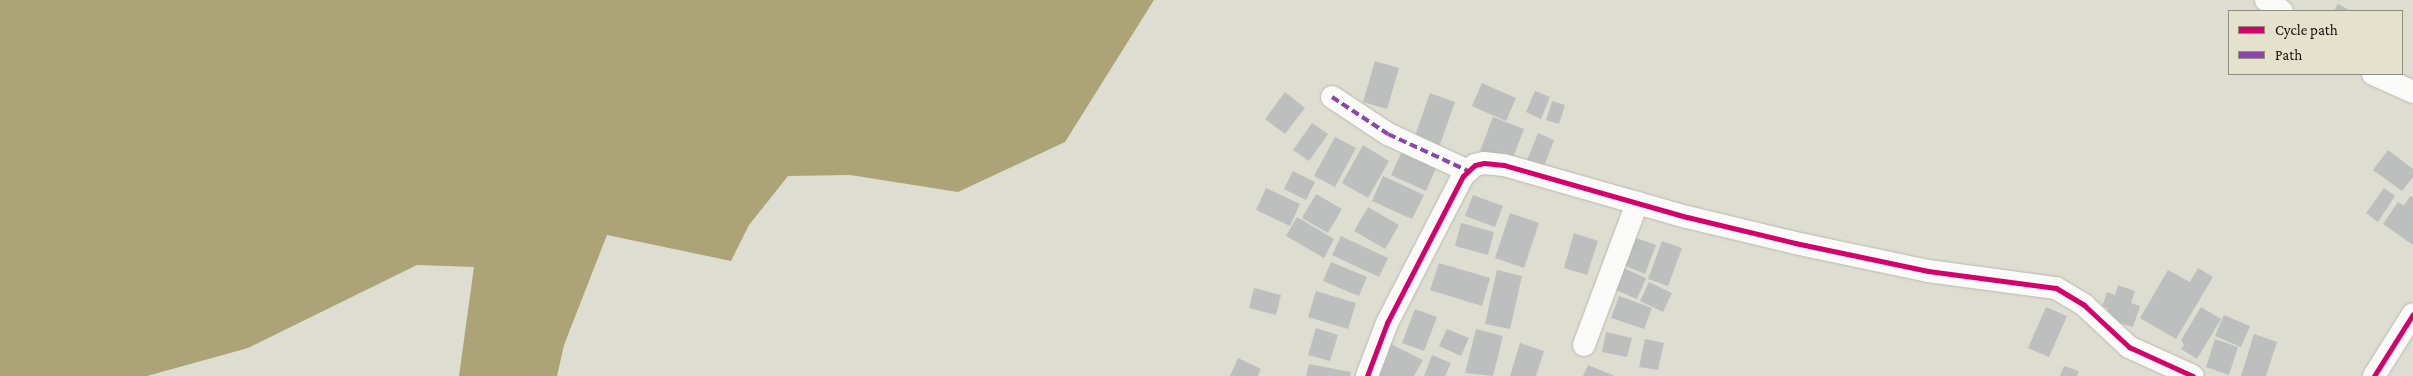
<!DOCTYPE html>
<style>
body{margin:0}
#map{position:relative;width:2413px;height:376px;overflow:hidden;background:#deddd2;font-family:"Crimson Pro",serif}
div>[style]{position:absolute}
.water>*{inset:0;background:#aca476}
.building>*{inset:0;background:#bcbfbd}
.roads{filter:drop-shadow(0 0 1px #bab9b0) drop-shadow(0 0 1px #bab9b0)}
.minor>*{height:22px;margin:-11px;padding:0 11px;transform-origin:11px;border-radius:11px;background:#fafaf8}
.quiet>*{height:4px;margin-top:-2px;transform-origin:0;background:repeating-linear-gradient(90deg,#8e44ad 0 8px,transparent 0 12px)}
.cycleway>*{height:5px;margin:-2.5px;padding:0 2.5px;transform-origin:2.5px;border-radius:2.5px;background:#d6006c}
span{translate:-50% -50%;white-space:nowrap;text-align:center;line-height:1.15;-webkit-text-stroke:4.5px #e4e1cc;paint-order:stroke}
.legend{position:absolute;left:2228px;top:10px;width:175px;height:65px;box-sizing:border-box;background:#e4e1cc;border:1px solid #908e7e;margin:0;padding:6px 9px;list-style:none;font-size:15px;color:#13110a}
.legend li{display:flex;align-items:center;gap:10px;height:25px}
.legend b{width:25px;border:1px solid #908e7e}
</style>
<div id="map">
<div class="water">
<div style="clip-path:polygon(0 0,1154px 0,1065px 142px,958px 192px,850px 175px,788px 176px,749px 225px,731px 261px,607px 235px,564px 345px,557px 376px,459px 376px,474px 267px,417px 265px,248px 348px,147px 376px,0 376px)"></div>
</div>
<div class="building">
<div style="clip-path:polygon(2338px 4px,2351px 11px,2334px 11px)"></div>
<div style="clip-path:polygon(1375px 61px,1399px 68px,1387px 109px,1363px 102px)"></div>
<div style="clip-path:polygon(1482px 83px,1516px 98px,1506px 121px,1472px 106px)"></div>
<div style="clip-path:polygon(1535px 91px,1550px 97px,1541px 119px,1526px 112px)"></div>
<div style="clip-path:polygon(1285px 92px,1305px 108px,1285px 134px,1265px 119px)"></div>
<div style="clip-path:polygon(1430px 93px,1455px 102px,1439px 147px,1414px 139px)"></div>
<div style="clip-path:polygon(1552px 101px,1565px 105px,1559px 124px,1546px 120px)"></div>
<div style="clip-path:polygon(1493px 117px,1524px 129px,1511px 163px,1480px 151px)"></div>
<div style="clip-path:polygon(1312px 123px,1328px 134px,1309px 161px,1293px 150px)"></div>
<div style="clip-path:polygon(1538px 133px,1554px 140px,1543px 169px,1526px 163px)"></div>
<div style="clip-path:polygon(1335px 137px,1356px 148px,1335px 187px,1314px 176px)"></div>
<div style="clip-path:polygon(1363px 145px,1389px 161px,1368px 198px,1342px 183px)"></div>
<div style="clip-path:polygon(2388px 150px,2413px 169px,2413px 177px,2402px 191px,2373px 170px)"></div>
<div style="clip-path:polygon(1402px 151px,1437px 166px,1426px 191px,1391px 175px)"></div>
<div style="clip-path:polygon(1293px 171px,1315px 182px,1306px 200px,1284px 189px)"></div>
<div style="clip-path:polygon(1383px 176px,1424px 195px,1412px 219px,1372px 201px)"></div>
<div style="clip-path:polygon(1266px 188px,1300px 204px,1290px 226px,1256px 210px)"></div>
<div style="clip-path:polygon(2384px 188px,2395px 196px,2378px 222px,2366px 213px)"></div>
<div style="clip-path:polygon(1316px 194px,1342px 209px,1328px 233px,1302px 218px)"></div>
<div style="clip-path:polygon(1473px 195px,1503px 206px,1495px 227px,1465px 216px)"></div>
<div style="clip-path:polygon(2410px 196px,2413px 198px,2413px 245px,2383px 224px,2398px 202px,2404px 206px)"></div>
<div style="clip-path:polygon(1368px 207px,1399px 225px,1385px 249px,1354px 231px)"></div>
<div style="clip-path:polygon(1510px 213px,1539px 223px,1524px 268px,1495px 258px)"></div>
<div style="clip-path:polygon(1297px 217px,1334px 239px,1324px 258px,1286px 236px)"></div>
<div style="clip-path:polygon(1461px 223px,1494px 232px,1488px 255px,1455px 246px)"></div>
<div style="clip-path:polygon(1574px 233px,1598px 241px,1587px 275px,1564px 268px)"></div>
<div style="clip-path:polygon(1341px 236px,1388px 258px,1379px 277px,1332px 255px)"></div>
<div style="clip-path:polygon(1633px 237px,1656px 245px,1645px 274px,1623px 265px)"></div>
<div style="clip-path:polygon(1662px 241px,1682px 248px,1668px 286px,1648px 279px)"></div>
<div style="clip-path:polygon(1331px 262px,1367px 277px,1359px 296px,1323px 281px)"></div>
<div style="clip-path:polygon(1439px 263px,1490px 278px,1482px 306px,1430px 290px)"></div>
<div style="clip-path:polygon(1623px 268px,1646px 278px,1637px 299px,1614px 289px)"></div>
<div style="clip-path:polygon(2198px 268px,2213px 277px,2176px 339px,2140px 318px,2168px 270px,2190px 282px)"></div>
<div style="clip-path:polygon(1497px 270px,1522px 276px,1510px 329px,1485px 324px)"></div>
<div style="clip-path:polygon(1649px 282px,1672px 293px,1663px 312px,1640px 301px)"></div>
<div style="clip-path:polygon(2118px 285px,2135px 291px,2131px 303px,2140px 306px,2133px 327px,2105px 319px,2108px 308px,2102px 307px,2107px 292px,2115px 295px)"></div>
<div style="clip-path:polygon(1254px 288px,1281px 295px,1276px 315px,1249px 308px)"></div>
<div style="clip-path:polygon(1316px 291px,1356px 303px,1348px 329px,1308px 317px)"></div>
<div style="clip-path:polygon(1619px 296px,1652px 308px,1644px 329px,1611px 318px)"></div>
<div style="clip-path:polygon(2046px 307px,2067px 316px,2049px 357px,2028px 348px)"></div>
<div style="clip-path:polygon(2201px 307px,2221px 319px,2197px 359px,2181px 349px,2184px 345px,2181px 340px)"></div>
<div style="clip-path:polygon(1415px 309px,1437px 317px,1424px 351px,1402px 343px)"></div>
<div style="clip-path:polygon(2224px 315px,2250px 326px,2241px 347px,2215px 336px)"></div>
<div style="clip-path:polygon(1316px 328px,1338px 335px,1330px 361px,1308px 355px)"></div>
<div style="clip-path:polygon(1447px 329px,1469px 338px,1461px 356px,1439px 346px)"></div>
<div style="clip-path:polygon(1476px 329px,1503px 336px,1493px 376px,1465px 373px)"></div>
<div style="clip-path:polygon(1606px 332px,1632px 338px,1627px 357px,1602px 352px)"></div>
<div style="clip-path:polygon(2254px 334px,2277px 342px,2266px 376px,2241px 376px)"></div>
<div style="clip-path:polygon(1645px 339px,1664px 343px,1658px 370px,1639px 367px)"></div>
<div style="clip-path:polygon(2215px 339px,2238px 347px,2229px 375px,2206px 367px)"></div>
<div style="clip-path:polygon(1520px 343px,1544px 351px,1536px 376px,1510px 376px)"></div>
<div style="clip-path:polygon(1391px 344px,1423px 360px,1414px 376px,1374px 376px)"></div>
<div style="clip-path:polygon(1432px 355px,1451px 363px,1445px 376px,1424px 376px)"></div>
<div style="clip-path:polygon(1238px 358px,1261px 369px,1258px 376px,1230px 376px)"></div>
<div style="clip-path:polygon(1309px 364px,1351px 372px,1350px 376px,1306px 376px)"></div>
<div style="clip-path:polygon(1588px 365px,1615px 376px,1583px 376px)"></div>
<div style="clip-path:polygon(2064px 366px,2079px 371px,2077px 376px,2060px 376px)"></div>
</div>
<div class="roads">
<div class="minor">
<div style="left:2266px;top:0;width:19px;rotate:35deg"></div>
<div style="left:2373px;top:74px;width:44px;rotate:24.2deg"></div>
<div style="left:1332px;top:97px;width:67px;rotate:33.5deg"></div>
<div style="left:1388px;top:134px;width:88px;rotate:24.8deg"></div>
<div style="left:1584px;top:345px;width:152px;rotate:-69.5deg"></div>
<div style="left:1367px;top:376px;width:57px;rotate:-69.3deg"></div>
<div style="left:1387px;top:323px;width:165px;rotate:-62.7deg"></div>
<div style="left:1463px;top:176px;width:16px;rotate:-43deg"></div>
<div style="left:1475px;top:165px;width:9px;rotate:-13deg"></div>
<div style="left:1484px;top:163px;width:20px;rotate:6deg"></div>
<div style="left:1504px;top:165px;width:190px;rotate:15.9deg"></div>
<div style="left:1687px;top:217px;width:111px;rotate:13.5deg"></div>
<div style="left:1795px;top:243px;width:136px;rotate:11.9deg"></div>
<div style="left:1928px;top:271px;width:129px;rotate:7.6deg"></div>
<div style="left:2056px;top:288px;width:33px;rotate:31deg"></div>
<div style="left:2084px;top:305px;width:62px;rotate:43deg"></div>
<div style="left:2129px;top:347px;width:70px;rotate:24.4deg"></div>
<div style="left:2374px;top:376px;width:73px;rotate:-57.8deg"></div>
</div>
</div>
<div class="quiet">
<div style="left:1332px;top:97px;width:67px;rotate:33.5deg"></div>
<div style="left:1388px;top:134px;width:88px;rotate:24.8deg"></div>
</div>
<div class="cycleway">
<div style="left:1367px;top:376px;width:57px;rotate:-69.3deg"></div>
<div style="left:1387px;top:323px;width:165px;rotate:-62.7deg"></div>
<div style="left:1463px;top:176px;width:16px;rotate:-43deg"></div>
<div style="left:1475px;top:165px;width:9px;rotate:-13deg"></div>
<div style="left:1484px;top:163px;width:20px;rotate:6deg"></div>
<div style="left:1504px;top:165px;width:190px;rotate:15.9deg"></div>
<div style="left:1687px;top:217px;width:111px;rotate:13.5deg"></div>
<div style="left:1795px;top:243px;width:136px;rotate:11.9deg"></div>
<div style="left:1928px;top:271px;width:129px;rotate:7.6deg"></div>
<div style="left:2056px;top:288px;width:33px;rotate:31deg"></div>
<div style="left:2084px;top:305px;width:62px;rotate:43deg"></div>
<div style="left:2129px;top:347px;width:70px;rotate:24.4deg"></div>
<div style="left:2374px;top:376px;width:73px;rotate:-57.8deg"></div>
</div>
<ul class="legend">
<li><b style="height:6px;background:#d6006c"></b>Cycle path</li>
<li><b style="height:6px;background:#8e44ad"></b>Path</li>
</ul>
</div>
